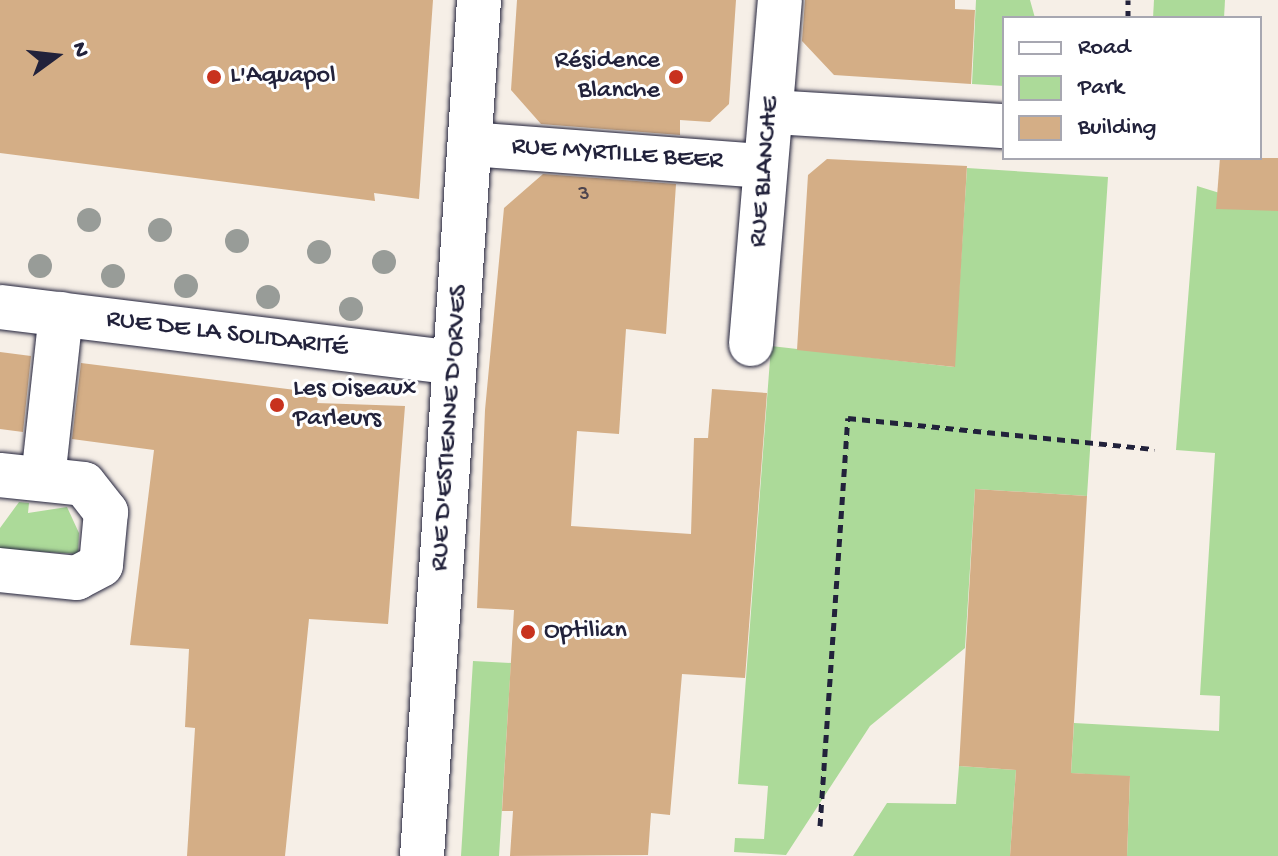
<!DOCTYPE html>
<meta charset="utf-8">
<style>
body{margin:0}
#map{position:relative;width:1278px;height:856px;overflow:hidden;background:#f6efe7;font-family:"Gochi Hand",sans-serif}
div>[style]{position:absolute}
.green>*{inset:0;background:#acda99}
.building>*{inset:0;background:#d4ae86}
.path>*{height:5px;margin-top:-2.5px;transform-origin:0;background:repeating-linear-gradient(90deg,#22223b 0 8px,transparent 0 14px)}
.roads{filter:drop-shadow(0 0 2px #22223b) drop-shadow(0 0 2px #22223b)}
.minor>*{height:44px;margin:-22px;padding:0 22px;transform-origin:22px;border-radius:22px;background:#fff}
.trees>*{width:24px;height:24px;margin:-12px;border-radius:50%;background:#989c98}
.dots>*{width:22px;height:22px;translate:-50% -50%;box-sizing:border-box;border:4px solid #fff;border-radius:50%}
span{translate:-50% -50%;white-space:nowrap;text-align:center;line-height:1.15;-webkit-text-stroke:6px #fff;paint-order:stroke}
.number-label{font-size:22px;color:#4e454e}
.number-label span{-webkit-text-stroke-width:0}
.poi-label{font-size:26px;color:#22223b}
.right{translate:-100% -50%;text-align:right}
.left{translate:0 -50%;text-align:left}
.street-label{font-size:26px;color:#22223b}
.legend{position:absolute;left:1002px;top:16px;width:260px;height:144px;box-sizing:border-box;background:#fff;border:2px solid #a7a7b1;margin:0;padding:10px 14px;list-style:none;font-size:24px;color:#22223b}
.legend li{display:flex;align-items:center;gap:16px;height:40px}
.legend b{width:40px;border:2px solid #a7a7b1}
.north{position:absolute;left:16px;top:16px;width:80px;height:80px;-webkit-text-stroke:6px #fff;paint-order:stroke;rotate:75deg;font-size:22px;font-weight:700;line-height:32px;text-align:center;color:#22223b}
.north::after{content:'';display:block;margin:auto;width:28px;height:36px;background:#22223b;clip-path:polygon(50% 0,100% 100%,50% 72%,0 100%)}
</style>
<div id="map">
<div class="green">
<div style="clip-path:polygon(976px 0,1030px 0,1035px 18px,1004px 18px,1004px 86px,972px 84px)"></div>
<div style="clip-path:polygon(1154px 0,1225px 0,1224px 18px,1153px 18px)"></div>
<div style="clip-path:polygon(967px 168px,1108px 177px,1087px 496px,975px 489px,965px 648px,870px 726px,786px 855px,734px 852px,735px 838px,764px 839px,768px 786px,738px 784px,771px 346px,954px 367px)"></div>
<div style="clip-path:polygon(1197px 186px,1278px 211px,1278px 856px,1127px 856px,1130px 777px,1071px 773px,1074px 723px,1219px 731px,1220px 696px,1200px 695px,1215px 453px,1176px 450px)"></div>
<div style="clip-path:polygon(19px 502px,29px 503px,28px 513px,67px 507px,79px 533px,78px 554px,0 549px,0 528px)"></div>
<div style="clip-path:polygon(473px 661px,511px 663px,499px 856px,461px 856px)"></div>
<div style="clip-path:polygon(959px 766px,1016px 770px,1010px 856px,853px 856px,887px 803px,956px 804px)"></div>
</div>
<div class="building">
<div style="clip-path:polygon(0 0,433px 0,419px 199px,374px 193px,375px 201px,0 153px)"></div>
<div style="clip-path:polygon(517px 0,736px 0,729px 104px,710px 122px,680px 120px,680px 135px,541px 124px,511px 90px)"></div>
<div style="clip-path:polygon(805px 0,955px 0,955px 9px,975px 10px,971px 84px,834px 75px,802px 41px)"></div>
<div style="clip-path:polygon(1220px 158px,1278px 158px,1278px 211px,1216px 209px)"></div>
<div style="clip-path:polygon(827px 159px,967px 166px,955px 367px,797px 350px,808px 175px)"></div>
<div style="clip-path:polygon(543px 174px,676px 184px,666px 334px,626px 329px,619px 434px,577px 431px,571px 526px,691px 534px,694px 438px,708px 438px,712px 389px,767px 393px,745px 678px,682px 674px,670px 815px,651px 813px,648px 855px,510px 856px,513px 811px,502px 811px,514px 610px,477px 608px,485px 410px,504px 208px)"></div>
<div style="clip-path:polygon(0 352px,31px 356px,23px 432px,0 429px)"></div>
<div style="clip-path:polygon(81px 363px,319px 393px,317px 403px,405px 406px,388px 624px,309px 619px,285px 856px,187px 856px,195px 728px,185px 727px,189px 649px,130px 645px,154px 450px,72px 439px)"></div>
<div style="clip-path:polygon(975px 489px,1087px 496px,1071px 773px,1130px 776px,1127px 856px,1010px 856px,1016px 770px,959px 766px)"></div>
</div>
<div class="path">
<div style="left:1128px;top:18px;width:18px;rotate:-90deg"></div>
<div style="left:820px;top:826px;width:409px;rotate:-86.1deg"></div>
<div style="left:848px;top:418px;width:308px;rotate:5.8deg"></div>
</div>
<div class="roads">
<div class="minor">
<div style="left:772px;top:112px;width:232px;rotate:3.5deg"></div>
<div style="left:470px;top:144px;width:296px;rotate:4.3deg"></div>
<div style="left:0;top:307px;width:458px;rotate:7deg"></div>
<div style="left:751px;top:344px;width:345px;rotate:-85.2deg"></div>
<div style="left:0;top:475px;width:84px;rotate:6.1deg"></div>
<div style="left:84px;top:484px;width:36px;rotate:52deg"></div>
<div style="left:106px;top:512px;width:53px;rotate:95.4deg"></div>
<div style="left:101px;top:565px;width:27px;rotate:152deg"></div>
<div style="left:77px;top:578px;width:77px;rotate:-174.1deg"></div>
<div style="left:43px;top:479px;width:166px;rotate:-83.8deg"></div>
<div style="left:422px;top:856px;width:858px;rotate:-86.19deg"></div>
</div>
</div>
<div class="trees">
<div style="left:89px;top:220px"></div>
<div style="left:160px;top:230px"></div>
<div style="left:237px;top:241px"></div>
<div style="left:319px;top:252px"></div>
<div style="left:384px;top:262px"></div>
<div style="left:40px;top:266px"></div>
<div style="left:113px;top:276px"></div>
<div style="left:186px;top:286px"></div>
<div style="left:268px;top:297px"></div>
<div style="left:351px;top:309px"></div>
</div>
<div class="dots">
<div style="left:214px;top:77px;background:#c8321e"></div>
<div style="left:676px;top:77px;background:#c8321e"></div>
<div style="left:277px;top:405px;background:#c8321e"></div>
<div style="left:528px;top:632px;background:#c8321e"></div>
</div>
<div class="number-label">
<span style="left:584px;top:196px">3</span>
</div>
<div class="poi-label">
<span class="right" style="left:660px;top:77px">Résidence<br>Blanche</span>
<span class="left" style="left:230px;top:77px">L'Aquapol</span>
<span class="left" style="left:293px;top:405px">Les Oiseaux<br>Parleurs</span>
<span class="left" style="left:544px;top:632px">Optilian</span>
</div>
<div class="street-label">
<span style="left:617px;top:155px;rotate:4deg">RUE MYRTILLE BEER</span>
<span style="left:766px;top:172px;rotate:-85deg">RUE BLANCHE</span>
<span style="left:227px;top:335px;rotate:7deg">RUE DE LA SOLIDARITÉ</span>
<span style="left:451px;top:428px;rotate:-86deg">RUE D'ESTIENNE D'ORVES</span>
</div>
<ul class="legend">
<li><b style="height:10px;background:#fff"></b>Road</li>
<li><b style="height:22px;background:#acda99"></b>Park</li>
<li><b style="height:22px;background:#d4ae86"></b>Building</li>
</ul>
<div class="north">N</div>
</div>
